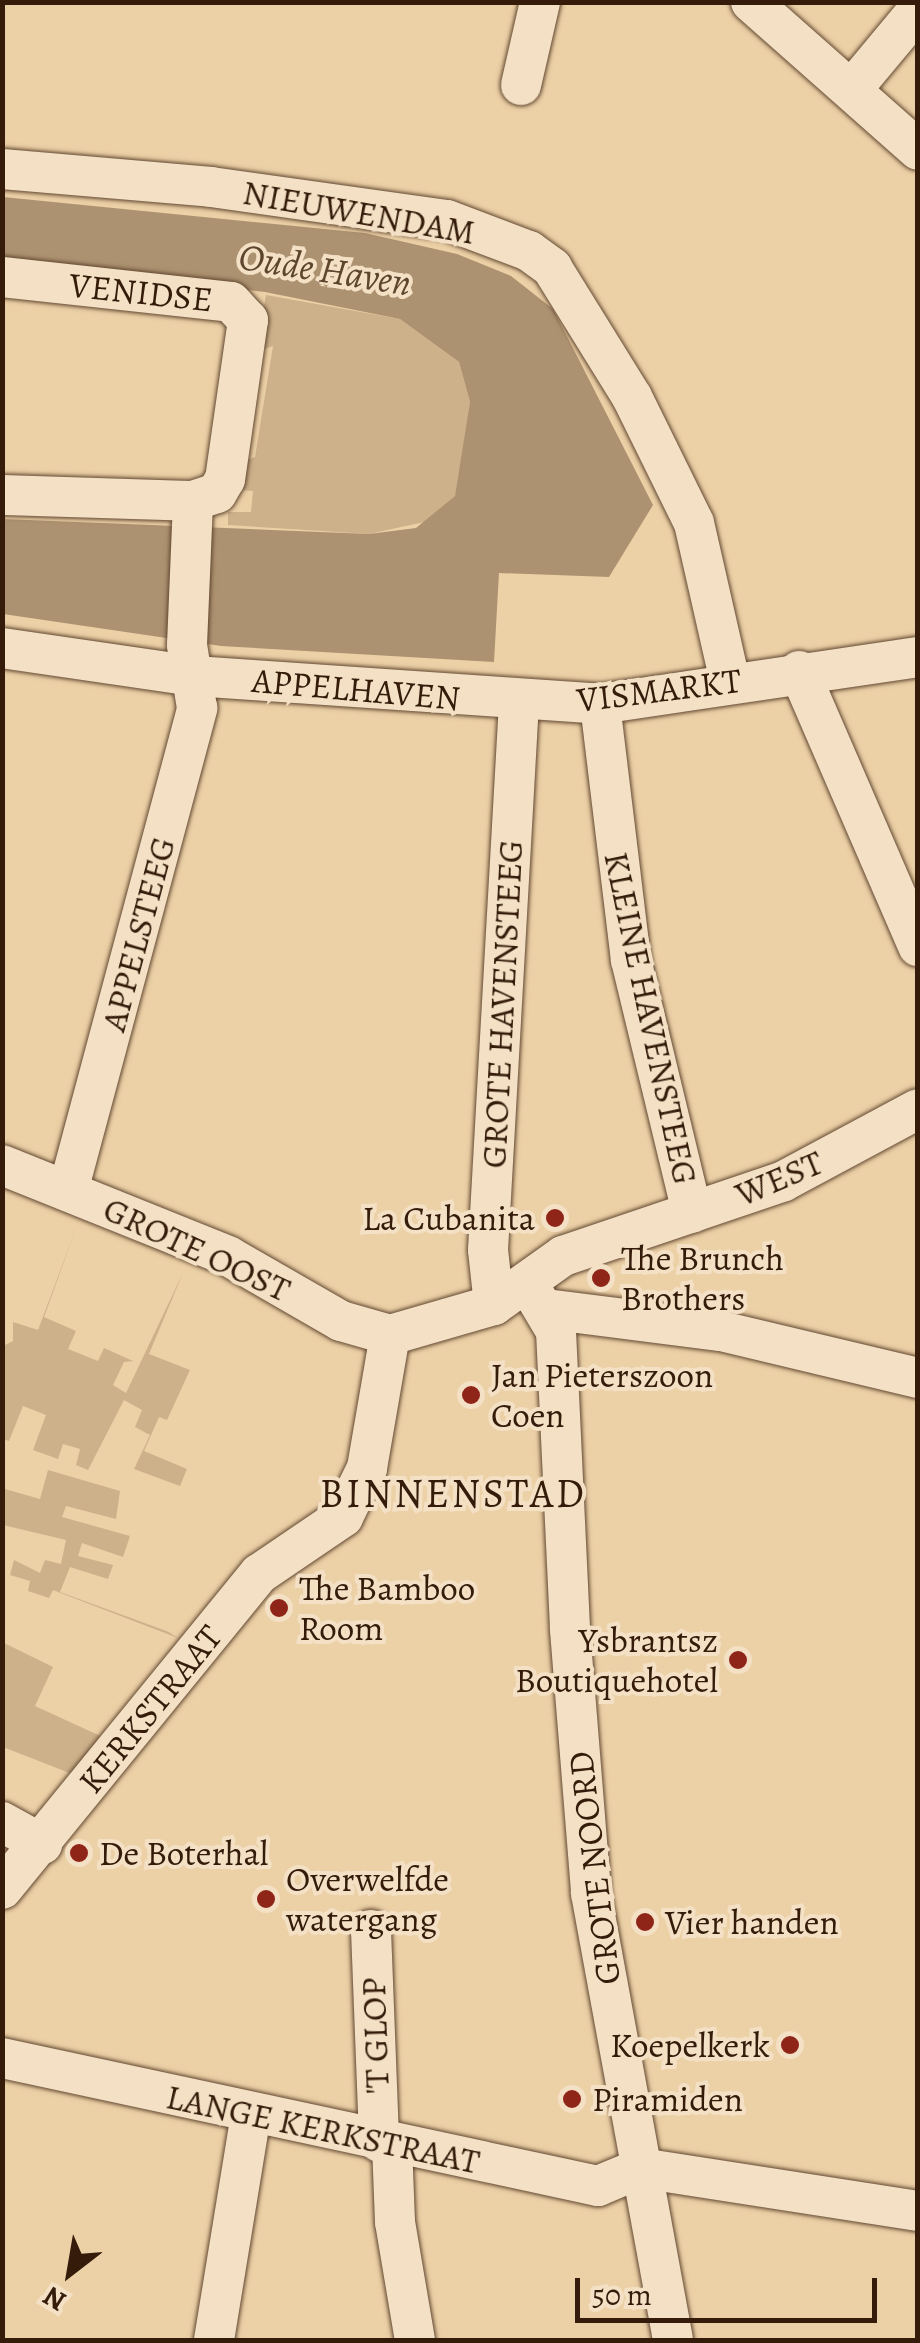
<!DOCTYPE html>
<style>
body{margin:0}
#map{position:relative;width:920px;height:2343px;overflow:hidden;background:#ecd0a6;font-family:Alegreya,serif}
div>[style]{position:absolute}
.green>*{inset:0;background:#cdb18b}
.water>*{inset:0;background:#ad9271}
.roads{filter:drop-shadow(0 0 2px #624831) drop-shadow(0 0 2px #624831)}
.street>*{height:40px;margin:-20px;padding:0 20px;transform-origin:20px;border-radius:20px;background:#f3e0c5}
.dots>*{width:28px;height:28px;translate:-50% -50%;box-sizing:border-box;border:5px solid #f3e0c5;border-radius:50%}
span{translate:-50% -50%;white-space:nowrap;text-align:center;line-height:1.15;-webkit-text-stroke:8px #f3e0c5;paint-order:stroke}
.street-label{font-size:35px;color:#341b0a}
.poi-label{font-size:35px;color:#341b0a}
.right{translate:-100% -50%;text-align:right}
.left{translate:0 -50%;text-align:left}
.water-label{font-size:38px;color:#5e452e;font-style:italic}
.quarter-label{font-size:40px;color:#341b0a;letter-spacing:2.5px}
.frame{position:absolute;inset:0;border:5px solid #341b0a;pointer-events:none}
.north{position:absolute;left:20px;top:2223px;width:100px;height:100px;-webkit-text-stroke:8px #f3e0c5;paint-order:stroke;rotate:211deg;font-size:28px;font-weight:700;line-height:40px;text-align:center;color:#341b0a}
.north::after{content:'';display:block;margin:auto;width:35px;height:45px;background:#341b0a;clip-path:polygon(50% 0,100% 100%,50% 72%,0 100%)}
.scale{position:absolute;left:575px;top:2278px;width:302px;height:45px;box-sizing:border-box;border:5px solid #341b0a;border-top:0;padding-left:12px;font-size:30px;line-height:35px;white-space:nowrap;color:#341b0a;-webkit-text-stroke:8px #f3e0c5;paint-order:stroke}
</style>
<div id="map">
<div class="green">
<div style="clip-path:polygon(266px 295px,400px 319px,459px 362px,470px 402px,461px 474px,455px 496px,429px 521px,369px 534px,228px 525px,228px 512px,251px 512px,253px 491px,229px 489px,239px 463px,255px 457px,273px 346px,256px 351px)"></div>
<div style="clip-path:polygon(77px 1226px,44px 1317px,76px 1331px,68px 1349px,98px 1361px,104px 1348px,133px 1361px,124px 1362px,113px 1385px,126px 1393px,183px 1273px,149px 1354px,190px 1370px,167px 1420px,159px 1417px,144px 1451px,187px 1469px,180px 1486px,134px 1469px,150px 1435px,135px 1427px,142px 1410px,124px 1400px,88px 1470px,76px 1465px,80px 1449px,63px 1444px,58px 1459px,33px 1450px,46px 1415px,23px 1406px,9px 1441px,3px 1439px,3px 1346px,13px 1341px,13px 1322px,38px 1330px)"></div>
<div style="clip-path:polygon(48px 1470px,120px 1491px,116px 1519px,66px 1506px,62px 1517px,130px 1536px,123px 1557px,82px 1543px,78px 1556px,113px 1565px,108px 1579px,70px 1567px,60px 1592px,169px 1632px,178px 1638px,53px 1590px,49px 1598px,28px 1591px,30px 1581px,10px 1575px,14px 1560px,40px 1573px,45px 1560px,61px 1564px,66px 1540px,3px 1525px,5px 1489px,40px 1499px)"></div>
<div style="clip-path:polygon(2px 1642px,53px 1667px,35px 1706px,107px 1739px,72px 1774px,3px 1747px)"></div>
</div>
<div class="water">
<div style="clip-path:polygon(3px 197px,365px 233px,457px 254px,511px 276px,553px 309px,653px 505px,609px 577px,499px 573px,494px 662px,221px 646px,3px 614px,3px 519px,369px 534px,416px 528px,455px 496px,470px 402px,459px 362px,400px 319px,265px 292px,3px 260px)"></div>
</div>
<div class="roads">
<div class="street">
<div style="left:751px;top:2px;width:223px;rotate:41.5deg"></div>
<div style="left:521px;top:85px;width:85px;rotate:-77.1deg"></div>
<div style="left:853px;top:88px;width:102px;rotate:-50.2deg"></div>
<div style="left:2px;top:169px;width:210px;rotate:4.9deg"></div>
<div style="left:211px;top:187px;width:238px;rotate:8deg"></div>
<div style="left:447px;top:220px;width:88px;rotate:20.7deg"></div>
<div style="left:529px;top:251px;width:29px;rotate:36deg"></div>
<div style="left:552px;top:268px;width:152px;rotate:58.2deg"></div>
<div style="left:632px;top:397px;width:140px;rotate:63.8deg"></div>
<div style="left:694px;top:523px;width:163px;rotate:77.2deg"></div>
<div style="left:2px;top:277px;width:230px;rotate:6.2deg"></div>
<div style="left:231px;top:302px;width:25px;rotate:47deg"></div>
<div style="left:248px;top:320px;width:161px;rotate:98.2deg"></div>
<div style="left:225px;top:479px;width:16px;rotate:120deg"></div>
<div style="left:217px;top:493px;width:25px;rotate:162deg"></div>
<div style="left:193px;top:501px;width:191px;rotate:-178.2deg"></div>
<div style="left:2px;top:648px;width:194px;rotate:8.3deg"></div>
<div style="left:194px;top:676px;width:407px;rotate:3.9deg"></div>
<div style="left:600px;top:704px;width:321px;rotate:-8.4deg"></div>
<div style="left:799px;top:671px;width:300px;rotate:66.6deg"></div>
<div style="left:600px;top:704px;width:258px;rotate:83.1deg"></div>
<div style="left:631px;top:960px;width:260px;rotate:76.4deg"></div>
<div style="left:2px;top:1165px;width:244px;rotate:21.9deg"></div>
<div style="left:228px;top:1256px;width:130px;rotate:29.9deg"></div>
<div style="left:341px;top:1321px;width:51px;rotate:15.9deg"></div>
<div style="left:68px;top:1191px;width:500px;rotate:-75deg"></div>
<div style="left:197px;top:708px;width:64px;rotate:-99deg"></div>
<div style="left:187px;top:645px;width:144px;rotate:-87.6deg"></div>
<div style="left:528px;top:1284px;width:55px;rotate:59.2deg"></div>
<div style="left:556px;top:1331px;width:299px;rotate:87.3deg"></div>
<div style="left:570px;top:1630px;width:264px;rotate:85.4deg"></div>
<div style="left:591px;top:1893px;width:454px;rotate:79.6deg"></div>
<div style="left:494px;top:1305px;width:55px;rotate:-96.2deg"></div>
<div style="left:488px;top:1250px;width:549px;rotate:-86.76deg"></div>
<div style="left:546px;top:1309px;width:176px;rotate:7.2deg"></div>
<div style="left:721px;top:1331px;width:203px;rotate:13.4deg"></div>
<div style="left:390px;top:1335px;width:108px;rotate:-16.1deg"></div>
<div style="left:494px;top:1305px;width:85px;rotate:-35.4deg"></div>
<div style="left:563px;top:1256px;width:233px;rotate:-18.7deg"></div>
<div style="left:784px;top:1181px;width:152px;rotate:-28.2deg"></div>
<div style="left:2px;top:1822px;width:46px;rotate:28.8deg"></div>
<div style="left:2px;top:1889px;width:407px;rotate:-50.8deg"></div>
<div style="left:259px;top:1574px;width:102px;rotate:-34.2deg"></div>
<div style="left:343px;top:1517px;width:55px;rotate:-63.9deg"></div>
<div style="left:367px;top:1468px;width:135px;rotate:-80.2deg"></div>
<div style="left:371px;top:1930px;width:212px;rotate:87.8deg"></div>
<div style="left:2px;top:2058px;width:610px;rotate:12.12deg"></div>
<div style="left:598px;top:2186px;width:47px;rotate:-22.7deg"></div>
<div style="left:641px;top:2168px;width:280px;rotate:8.8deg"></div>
<div style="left:392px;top:2144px;width:78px;rotate:87.8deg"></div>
<div style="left:395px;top:2222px;width:120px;rotate:80.4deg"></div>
<div style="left:214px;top:2340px;width:228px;rotate:-80.7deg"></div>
</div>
</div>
<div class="dots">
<div style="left:555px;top:1218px;background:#8f2418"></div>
<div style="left:601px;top:1278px;background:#8f2418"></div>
<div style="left:471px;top:1395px;background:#8f2418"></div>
<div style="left:279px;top:1608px;background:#8f2418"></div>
<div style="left:738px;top:1660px;background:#8f2418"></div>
<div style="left:79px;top:1853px;background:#8f2418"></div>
<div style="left:266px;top:1899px;background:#8f2418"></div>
<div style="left:645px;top:1922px;background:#8f2418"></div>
<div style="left:790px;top:2045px;background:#8f2418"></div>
<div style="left:572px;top:2099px;background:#8f2418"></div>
</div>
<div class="street-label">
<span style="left:359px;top:212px;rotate:10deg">NIEUWENDAM</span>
<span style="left:141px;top:292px;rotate:6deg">VENIDSE</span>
<span style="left:356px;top:689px;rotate:5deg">APPELHAVEN</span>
<span style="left:659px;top:690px;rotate:-7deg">VISMARKT</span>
<span style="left:138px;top:934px;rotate:-75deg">APPELSTEEG</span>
<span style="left:502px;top:1004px;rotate:-87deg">GROTE HAVENSTEEG</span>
<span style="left:651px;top:1018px;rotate:78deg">KLEINE HAVENSTEEG</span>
<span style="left:779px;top:1178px;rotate:-23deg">WEST</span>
<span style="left:197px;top:1249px;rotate:25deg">GROTE OOST</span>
<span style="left:150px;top:1709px;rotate:-51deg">KERKSTRAAT</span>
<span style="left:594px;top:1868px;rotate:-97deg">GROTE NOORD</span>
<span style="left:375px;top:2036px;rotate:-92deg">'T GLOP</span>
<span style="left:323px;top:2129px;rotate:12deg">LANGE KERKSTRAAT</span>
</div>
<div class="poi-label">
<span class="right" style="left:535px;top:1218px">La Cubanita</span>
<span class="left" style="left:621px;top:1278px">The Brunch<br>Brothers</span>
<span class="left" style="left:491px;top:1395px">Jan Pieterszoon<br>Coen</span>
<span class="left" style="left:299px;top:1608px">The Bamboo<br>Room</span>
<span class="right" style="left:718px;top:1660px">Ysbrantsz<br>Boutiquehotel</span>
<span class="left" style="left:99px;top:1853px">De Boterhal</span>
<span class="left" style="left:286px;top:1899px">Overwelfde<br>watergang</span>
<span class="left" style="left:665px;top:1922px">Vier handen</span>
<span class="right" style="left:770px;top:2045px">Koepelkerk</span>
<span class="left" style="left:592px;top:2099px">Piramiden</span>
</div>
<div class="water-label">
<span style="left:325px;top:270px;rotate:9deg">Oude Haven</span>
</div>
<div class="quarter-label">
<span style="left:453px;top:1494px">BINNENSTAD</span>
</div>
<div class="frame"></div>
<div class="north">N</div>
<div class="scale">50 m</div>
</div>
